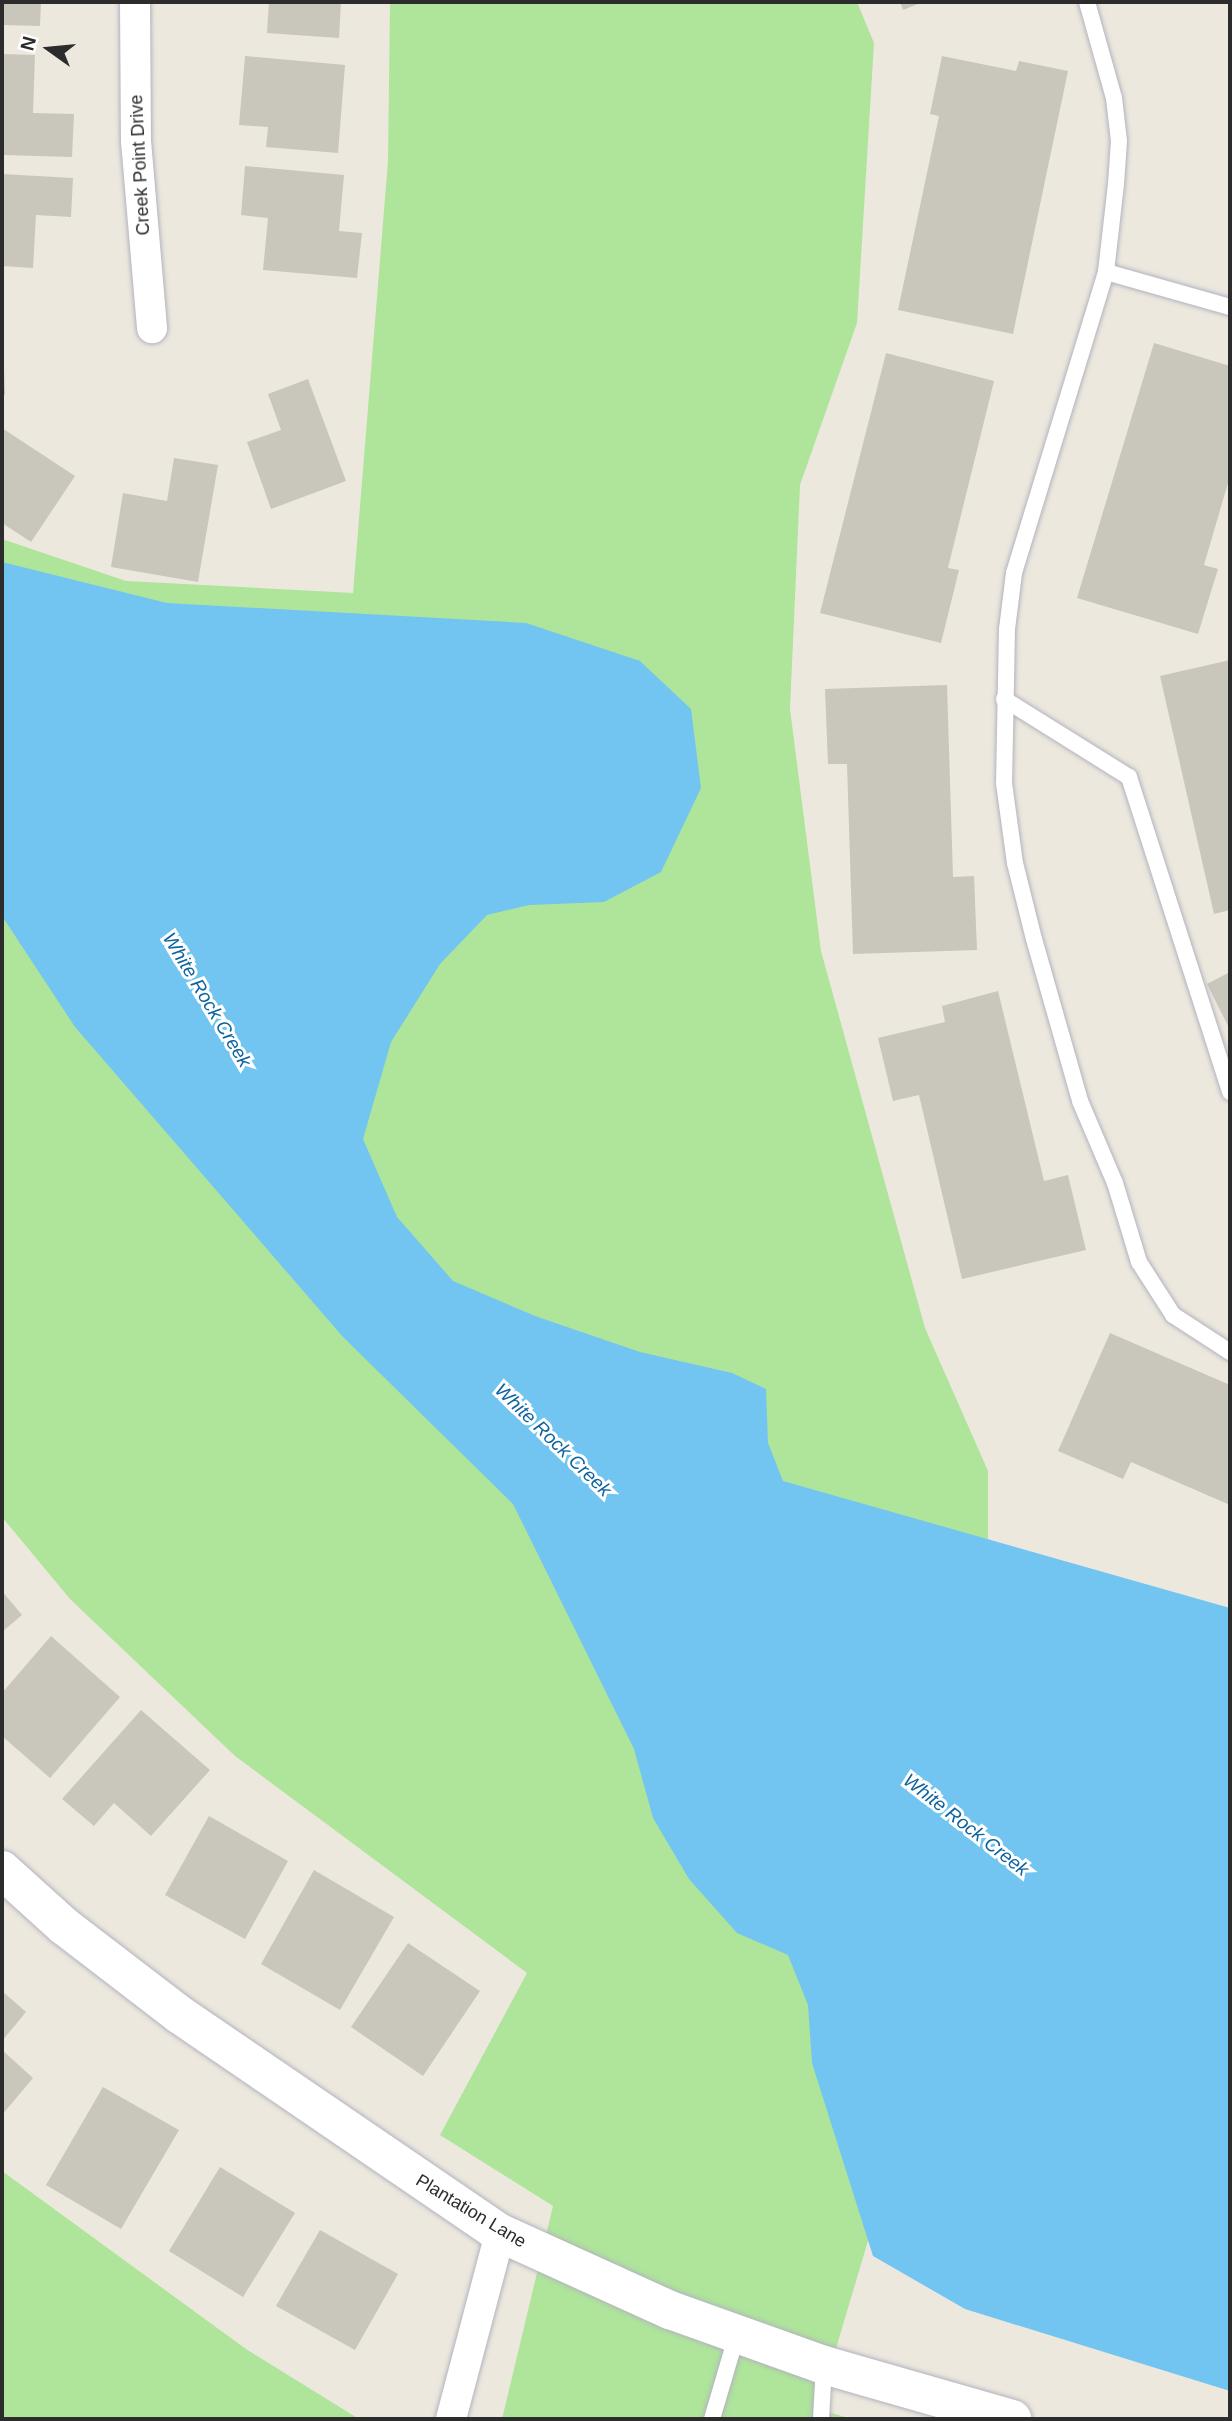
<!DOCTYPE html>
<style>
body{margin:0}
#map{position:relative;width:1232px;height:2421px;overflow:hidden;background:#ede8de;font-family:Helvetica,sans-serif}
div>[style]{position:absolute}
.green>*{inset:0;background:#afe49b}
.water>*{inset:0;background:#71c5f0}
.building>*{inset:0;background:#c9c6bc}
.roads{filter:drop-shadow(0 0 2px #b2b3bf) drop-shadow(0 0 2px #b2b3bf)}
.lane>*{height:16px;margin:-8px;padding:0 8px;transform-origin:8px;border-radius:8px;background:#fff}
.street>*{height:30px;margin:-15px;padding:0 15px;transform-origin:15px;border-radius:15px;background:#fff}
.secondary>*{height:38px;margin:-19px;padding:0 19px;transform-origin:19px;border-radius:19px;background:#fff}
span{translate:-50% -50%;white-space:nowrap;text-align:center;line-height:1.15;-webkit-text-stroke:6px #fff;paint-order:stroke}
.street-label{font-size:18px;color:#2c2c2c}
.water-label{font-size:19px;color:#0d639f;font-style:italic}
.frame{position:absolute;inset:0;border:4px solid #2c2c2c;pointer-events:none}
.north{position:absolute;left:14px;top:14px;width:70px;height:70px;-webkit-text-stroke:5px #fff;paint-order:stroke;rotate:285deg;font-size:19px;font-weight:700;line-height:28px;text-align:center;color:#2c2c2c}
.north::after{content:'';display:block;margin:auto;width:24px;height:32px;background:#2c2c2c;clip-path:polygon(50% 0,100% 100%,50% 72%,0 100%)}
</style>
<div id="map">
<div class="green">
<div style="clip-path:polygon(390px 2px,857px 2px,874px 43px,857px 323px,800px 485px,790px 709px,821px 951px,925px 1328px,988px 1471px,988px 1837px,818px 2409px,852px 2419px,502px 2419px,553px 2206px,440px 2135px,527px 1973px,235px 1756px,70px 1599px,2px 1517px,2px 539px,126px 581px,353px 593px,388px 161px)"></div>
<div style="clip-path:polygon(2px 2171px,246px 2349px,359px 2419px,2px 2419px)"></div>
</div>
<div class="water">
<div style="clip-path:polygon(2px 562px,167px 603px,526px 623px,640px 661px,691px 709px,701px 788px,661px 872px,604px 902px,529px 905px,487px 915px,440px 964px,391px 1042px,363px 1139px,397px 1217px,453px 1281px,535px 1316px,640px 1352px,732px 1373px,766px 1389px,768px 1443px,783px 1481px,1230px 1608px,1230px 2391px,965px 2309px,873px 2256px,812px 2063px,808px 2005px,788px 1955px,737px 1933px,689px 1879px,653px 1818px,634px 1749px,513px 1504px,343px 1337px,75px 1027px,2px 916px)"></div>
</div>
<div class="building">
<div style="clip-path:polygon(2px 2px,41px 2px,40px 26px,2px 25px)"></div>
<div style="clip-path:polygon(269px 2px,341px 2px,339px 38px,267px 33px)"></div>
<div style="clip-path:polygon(900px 2px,923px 2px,903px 10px)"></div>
<div style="clip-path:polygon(2px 54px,35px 55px,33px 113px,74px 114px,72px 157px,2px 155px)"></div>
<div style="clip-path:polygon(245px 56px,345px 65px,338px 153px,266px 147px,268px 127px,239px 125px)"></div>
<div style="clip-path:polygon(942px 56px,1016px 71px,1019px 61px,1068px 71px,1013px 334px,898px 310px,939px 116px,930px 114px)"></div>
<div style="clip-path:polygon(245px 166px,344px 175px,339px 231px,362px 233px,357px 278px,263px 270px,268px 218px,241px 215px)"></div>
<div style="clip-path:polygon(2px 174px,73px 178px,71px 217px,36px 215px,33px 268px,2px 266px)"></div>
<div style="clip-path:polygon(1154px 343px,1230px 366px,1230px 476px,1204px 565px,1218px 569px,1198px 634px,1077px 598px)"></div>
<div style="clip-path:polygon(886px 353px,994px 381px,948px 568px,959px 570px,941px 643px,820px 613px)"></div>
<div style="clip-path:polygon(2px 368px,4px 368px,5px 395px,2px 396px)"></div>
<div style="clip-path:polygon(308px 379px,346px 481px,271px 509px,247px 442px,281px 430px,268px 394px)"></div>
<div style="clip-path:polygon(2px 428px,75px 476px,31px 542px,2px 523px)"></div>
<div style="clip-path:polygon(174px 458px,218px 465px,198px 582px,111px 567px,123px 493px,167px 501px)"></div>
<div style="clip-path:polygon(1230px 660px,1230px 910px,1214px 914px,1160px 676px)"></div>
<div style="clip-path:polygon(947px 685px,953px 877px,974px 876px,977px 950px,853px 954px,847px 764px,828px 764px,825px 689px)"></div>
<div style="clip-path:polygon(1230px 972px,1230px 1030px,1207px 984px)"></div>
<div style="clip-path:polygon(998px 991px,1044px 1181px,1068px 1175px,1086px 1250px,962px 1279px,919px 1095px,893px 1101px,878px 1038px,945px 1022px,942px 1006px)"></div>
<div style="clip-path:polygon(1110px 1333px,1230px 1385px,1230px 1505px,1131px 1462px,1123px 1479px,1058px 1451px)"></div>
<div style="clip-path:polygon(2px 1591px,22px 1615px,2px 1632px)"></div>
<div style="clip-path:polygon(51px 1636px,120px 1697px,50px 1778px,2px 1736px,2px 1693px)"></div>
<div style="clip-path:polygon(141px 1710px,210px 1770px,151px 1836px,114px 1803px,94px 1826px,62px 1799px)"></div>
<div style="clip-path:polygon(209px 1816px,288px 1861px,245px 1939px,165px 1895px)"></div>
<div style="clip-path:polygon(314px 1870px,394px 1917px,340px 2010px,261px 1964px)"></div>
<div style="clip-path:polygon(408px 1943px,480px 1991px,423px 2076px,351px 2027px)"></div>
<div style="clip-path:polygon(2px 1991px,26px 2012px,2px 2041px)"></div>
<div style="clip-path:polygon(2px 2050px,33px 2078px,2px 2115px)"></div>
<div style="clip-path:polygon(103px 2087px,179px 2130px,121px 2229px,46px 2185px)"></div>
<div style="clip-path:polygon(220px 2167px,295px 2213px,243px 2297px,169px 2251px)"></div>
<div style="clip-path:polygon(320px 2230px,398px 2274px,355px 2350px,276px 2306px)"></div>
</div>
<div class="roads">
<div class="lane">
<div style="left:1087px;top:2px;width:100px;rotate:74.3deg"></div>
<div style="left:1114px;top:98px;width:43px;rotate:83.4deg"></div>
<div style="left:1119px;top:141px;width:43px;rotate:94deg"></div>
<div style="left:1116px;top:184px;width:89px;rotate:96.5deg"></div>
<div style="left:1106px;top:272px;width:315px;rotate:107deg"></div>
<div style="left:1014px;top:573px;width:56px;rotate:97.1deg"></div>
<div style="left:1007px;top:629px;width:154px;rotate:91.1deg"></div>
<div style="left:1004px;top:783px;width:81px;rotate:82.2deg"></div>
<div style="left:1015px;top:863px;width:78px;rotate:76deg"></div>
<div style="left:1034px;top:939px;width:168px;rotate:74.1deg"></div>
<div style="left:1080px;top:1101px;width:89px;rotate:66.9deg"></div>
<div style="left:1115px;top:1183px;width:83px;rotate:73.1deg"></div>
<div style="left:1139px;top:1262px;width:63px;rotate:57.3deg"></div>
<div style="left:1173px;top:1315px;width:68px;rotate:33deg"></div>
<div style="left:1106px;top:272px;width:129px;rotate:15.8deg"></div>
<div style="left:1004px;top:699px;width:147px;rotate:32deg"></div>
<div style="left:1129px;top:777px;width:331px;rotate:72.2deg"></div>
<div style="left:712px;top:2419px;width:89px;rotate:-73.6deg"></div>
<div style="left:821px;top:2419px;width:54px;rotate:-86.8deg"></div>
</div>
<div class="street">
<div style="left:135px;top:2px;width:139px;rotate:89.6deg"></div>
<div style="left:136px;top:141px;width:188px;rotate:85.1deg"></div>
<div style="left:451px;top:2419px;width:192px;rotate:-75.2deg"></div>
</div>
<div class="secondary">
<div style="left:2px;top:1870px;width:84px;rotate:42.1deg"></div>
<div style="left:64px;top:1926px;width:146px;rotate:37.5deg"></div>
<div style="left:180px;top:2015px;width:387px;rotate:34.3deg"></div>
<div style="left:500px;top:2233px;width:187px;rotate:24.4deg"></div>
<div style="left:670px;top:2310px;width:164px;rotate:19.7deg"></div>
<div style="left:824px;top:2365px;width:196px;rotate:16deg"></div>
</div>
</div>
<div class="street-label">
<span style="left:140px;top:165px;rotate:-93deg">Creek Point Drive</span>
<span style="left:471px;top:2211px;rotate:31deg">Plantation Lane</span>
</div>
<div class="water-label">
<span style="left:207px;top:1000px;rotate:59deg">White Rock Creek</span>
<span style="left:553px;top:1440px;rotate:44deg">White Rock Creek</span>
<span style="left:966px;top:1825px;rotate:38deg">White Rock Creek</span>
</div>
<div class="frame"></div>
<div class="north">N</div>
</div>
